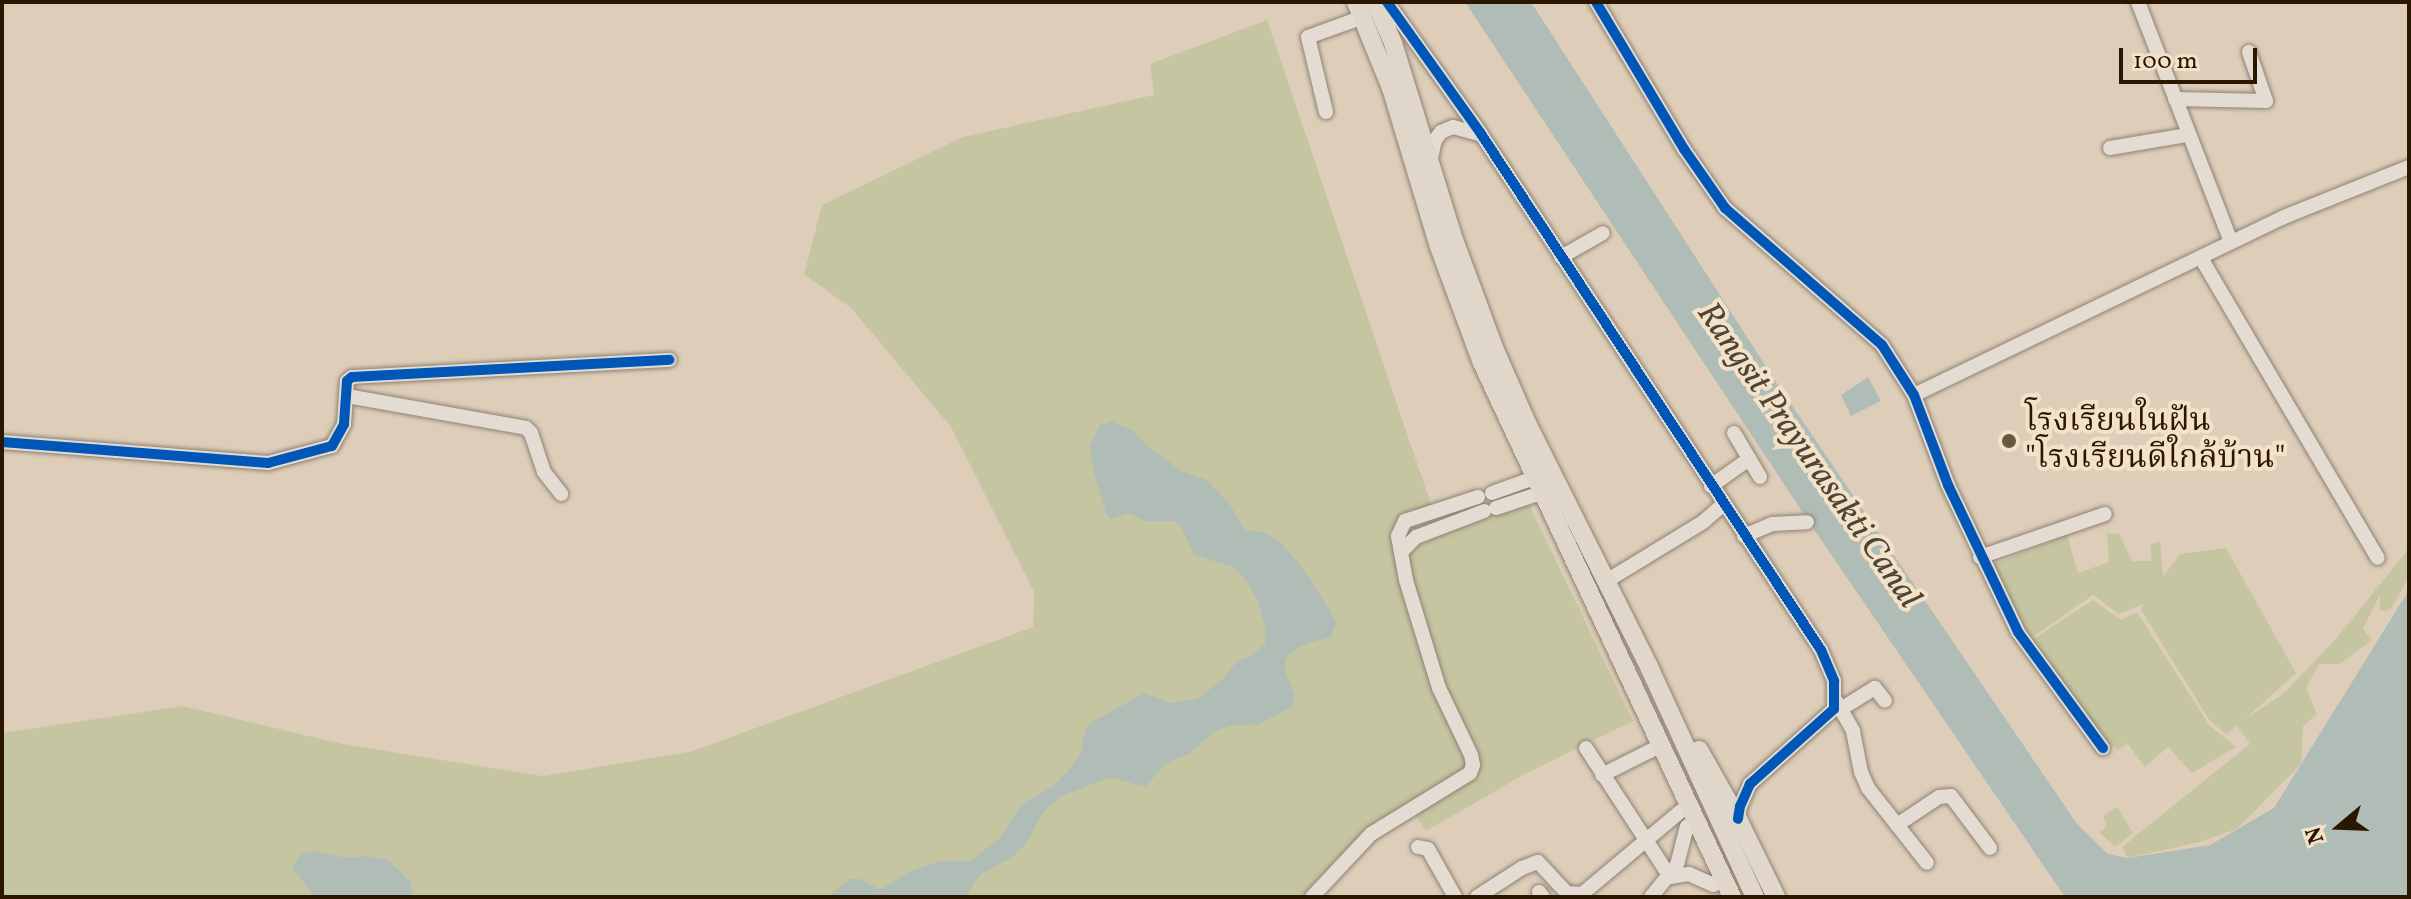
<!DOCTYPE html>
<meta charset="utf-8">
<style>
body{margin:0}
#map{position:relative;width:2411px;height:899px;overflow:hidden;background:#deceb9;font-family:Vollkorn,"Noto Serif Thai",serif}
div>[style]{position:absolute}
.green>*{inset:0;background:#c6c5a1}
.water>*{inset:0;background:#b0bcb6}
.roads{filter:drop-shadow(0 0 2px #8e8273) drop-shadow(0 0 2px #8e8273)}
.minor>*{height:14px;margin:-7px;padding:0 7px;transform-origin:7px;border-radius:7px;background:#e4dcd2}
.major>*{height:18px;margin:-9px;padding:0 9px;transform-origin:9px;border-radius:9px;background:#e0d6ca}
.cycleway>*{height:10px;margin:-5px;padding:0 5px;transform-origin:5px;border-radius:5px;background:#0057b8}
.dots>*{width:22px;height:22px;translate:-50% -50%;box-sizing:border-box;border:4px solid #f3e1c8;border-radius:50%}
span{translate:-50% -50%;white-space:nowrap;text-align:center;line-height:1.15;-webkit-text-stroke:8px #f3e1c8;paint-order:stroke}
.poi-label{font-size:32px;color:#2b1700}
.left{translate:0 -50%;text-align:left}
.water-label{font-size:34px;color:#4d4636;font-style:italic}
.frame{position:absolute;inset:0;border:4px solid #2b1700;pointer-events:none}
.north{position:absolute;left:2299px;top:787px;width:80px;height:80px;-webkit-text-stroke:6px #f3e1c8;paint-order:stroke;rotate:251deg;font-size:22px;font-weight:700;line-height:32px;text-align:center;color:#2b1700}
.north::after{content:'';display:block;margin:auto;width:28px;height:36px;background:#2b1700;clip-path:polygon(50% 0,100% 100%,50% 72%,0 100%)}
.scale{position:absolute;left:2119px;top:48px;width:138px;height:36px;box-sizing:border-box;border:4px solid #2b1700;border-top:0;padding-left:10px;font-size:24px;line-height:28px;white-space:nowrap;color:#2b1700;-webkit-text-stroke:6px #f3e1c8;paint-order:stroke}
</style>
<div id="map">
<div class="green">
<div style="clip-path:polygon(1267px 20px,1436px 519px,1524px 494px,1633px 721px,1525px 774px,1426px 831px,1415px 814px,1360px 851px,1319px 897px,2px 897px,2px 733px,183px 706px,342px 744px,542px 776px,690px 752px,1033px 627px,1034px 592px,951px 427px,851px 308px,804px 274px,822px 205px,963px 137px,1154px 95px,1150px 64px)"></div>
<div style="clip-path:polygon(2107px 533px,2119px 534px,2132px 561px,2152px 561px,2150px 545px,2160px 541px,2163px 577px,2180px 554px,2226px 548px,2296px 673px,2244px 720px,2283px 694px,2336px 639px,2409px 548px,2409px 577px,2390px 610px,2380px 611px,2380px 595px,2363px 629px,2372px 640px,2339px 664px,2319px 664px,2306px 688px,2317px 714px,2303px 726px,2301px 764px,2237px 829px,2200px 842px,2128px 858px,2122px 847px,2250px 744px,2237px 726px,2226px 734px,2210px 721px,2141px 610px,2144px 604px,2119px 614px,2093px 595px,2031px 638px,2022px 629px,1989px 566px,2067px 535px,2078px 573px,2109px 562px)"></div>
<div style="clip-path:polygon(2093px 600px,2121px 620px,2137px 612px,2209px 725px,2236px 747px,2192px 773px,2168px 747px,2145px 767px,2127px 743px,2118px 750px,2107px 741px,2032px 640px)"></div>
<div style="clip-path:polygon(2117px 807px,2133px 833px,2115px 847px,2099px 832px,2107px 826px,2103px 816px)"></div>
</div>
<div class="water">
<div style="clip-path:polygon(1465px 2px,1531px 2px,1776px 382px,2077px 824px,2108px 854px,2128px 858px,2210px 845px,2274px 808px,2409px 590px,2409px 897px,2065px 897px,1813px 528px)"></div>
<div style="clip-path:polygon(1868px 377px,1881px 401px,1851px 416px,1841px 395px)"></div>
<div style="clip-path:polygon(1110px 421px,1133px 430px,1144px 443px,1181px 471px,1207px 480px,1229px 503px,1245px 530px,1262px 532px,1279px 541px,1302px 567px,1331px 612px,1336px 623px,1331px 637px,1298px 647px,1287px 657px,1284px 668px,1295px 696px,1292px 707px,1259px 724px,1230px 726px,1215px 731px,1189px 754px,1166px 763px,1145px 787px,1110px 777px,1060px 797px,1042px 814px,1026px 844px,1012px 857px,980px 875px,965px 897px,828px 897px,850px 879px,860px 879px,880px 890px,910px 871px,940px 861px,970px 861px,999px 839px,1021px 805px,1053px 786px,1071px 768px,1081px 752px,1085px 730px,1092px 722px,1144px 693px,1172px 703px,1197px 699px,1223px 679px,1237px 661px,1253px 655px,1265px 644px,1266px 629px,1257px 600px,1245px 579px,1233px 567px,1194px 555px,1181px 526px,1173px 521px,1148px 522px,1128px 513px,1112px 519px,1107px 516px,1093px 469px,1090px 446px,1099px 426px)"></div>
<div style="clip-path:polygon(313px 851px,346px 858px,367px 856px,387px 859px,411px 882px,413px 895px,315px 897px,292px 868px,300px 855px)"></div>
</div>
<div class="roads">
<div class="minor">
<div style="left:1387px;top:2px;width:162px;rotate:54.5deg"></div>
<div style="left:1481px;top:134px;width:618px;rotate:56.62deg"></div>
<div style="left:1821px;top:650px;width:34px;rotate:67deg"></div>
<div style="left:1834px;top:681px;width:28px;rotate:90deg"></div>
<div style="left:1834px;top:709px;width:113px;rotate:138.2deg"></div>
<div style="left:1750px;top:784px;width:24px;rotate:114deg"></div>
<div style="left:1740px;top:806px;width:13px;rotate:99deg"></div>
<div style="left:1596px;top:2px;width:171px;rotate:59.1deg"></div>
<div style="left:1684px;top:149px;width:72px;rotate:55.2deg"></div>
<div style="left:1725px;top:208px;width:208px;rotate:41.1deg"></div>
<div style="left:1882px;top:345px;width:59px;rotate:57.4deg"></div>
<div style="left:1914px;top:395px;width:96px;rotate:69.3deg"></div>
<div style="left:1948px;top:485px;width:163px;rotate:64.5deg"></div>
<div style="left:2018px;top:632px;width:144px;rotate:53.8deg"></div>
<div style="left:2138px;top:2px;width:257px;rotate:68.8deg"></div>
<div style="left:2175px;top:99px;width:91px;rotate:1.3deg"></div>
<div style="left:2266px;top:101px;width:52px;rotate:-109.1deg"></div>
<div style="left:1326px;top:112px;width:77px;rotate:-103.5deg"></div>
<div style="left:1308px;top:37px;width:59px;rotate:-20deg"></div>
<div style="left:2110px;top:148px;width:79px;rotate:-9.5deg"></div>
<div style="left:1430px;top:163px;width:24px;rotate:-78deg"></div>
<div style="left:1435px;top:140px;width:10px;rotate:-53deg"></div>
<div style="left:1441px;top:132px;width:13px;rotate:-23deg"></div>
<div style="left:1453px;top:127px;width:28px;rotate:15deg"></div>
<div style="left:1561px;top:257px;width:48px;rotate:-29.7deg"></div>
<div style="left:2201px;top:258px;width:348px;rotate:59.5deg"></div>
<div style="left:1914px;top:395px;width:411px;rotate:-25.7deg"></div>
<div style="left:2284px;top:217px;width:135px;rotate:-21.8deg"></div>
<div style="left:347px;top:396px;width:182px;rotate:10.1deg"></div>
<div style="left:526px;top:428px;width:7px;rotate:45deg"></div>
<div style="left:531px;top:433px;width:41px;rotate:71.6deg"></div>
<div style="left:544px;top:472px;width:28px;rotate:52deg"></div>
<div style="left:1734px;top:433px;width:51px;rotate:59.4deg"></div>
<div style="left:2px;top:442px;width:267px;rotate:4.5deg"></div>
<div style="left:268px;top:463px;width:66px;rotate:-14.9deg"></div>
<div style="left:332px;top:446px;width:25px;rotate:-61deg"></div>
<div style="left:344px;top:424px;width:43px;rotate:-86deg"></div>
<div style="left:347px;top:381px;width:6px;rotate:-39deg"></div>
<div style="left:352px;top:377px;width:318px;rotate:-3.1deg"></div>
<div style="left:1711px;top:486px;width:47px;rotate:-35.4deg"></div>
<div style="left:1492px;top:493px;width:45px;rotate:-19.7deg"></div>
<div style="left:1496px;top:508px;width:47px;rotate:-18.4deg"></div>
<div style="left:1744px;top:536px;width:30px;rotate:-23deg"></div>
<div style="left:1772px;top:524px;width:35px;rotate:-3deg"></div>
<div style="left:1402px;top:551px;width:20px;rotate:-45deg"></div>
<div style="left:1416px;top:537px;width:73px;rotate:-20.9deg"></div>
<div style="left:1980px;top:557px;width:132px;rotate:-19deg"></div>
<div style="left:1608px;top:580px;width:111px;rotate:-31.4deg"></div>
<div style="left:1703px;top:522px;width:28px;rotate:-41deg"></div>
<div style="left:1836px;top:701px;width:34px;rotate:60deg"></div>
<div style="left:1853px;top:731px;width:42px;rotate:79deg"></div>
<div style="left:1861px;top:772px;width:17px;rotate:66deg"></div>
<div style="left:1868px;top:788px;width:95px;rotate:51.8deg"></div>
<div style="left:1841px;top:709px;width:40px;rotate:-32deg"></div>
<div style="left:1875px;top:688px;width:16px;rotate:52deg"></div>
<div style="left:1586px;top:748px;width:154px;rotate:56.9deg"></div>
<div style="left:1602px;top:775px;width:58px;rotate:-26.6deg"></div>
<div style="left:1897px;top:825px;width:50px;rotate:-33.7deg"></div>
<div style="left:1939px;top:797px;width:12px;rotate:-5deg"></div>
<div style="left:1951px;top:796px;width:65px;rotate:53.1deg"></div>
<div style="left:1418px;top:847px;width:10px;rotate:11deg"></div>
<div style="left:1428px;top:849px;width:55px;rotate:60.6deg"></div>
<div style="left:1670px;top:877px;width:19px;rotate:-9deg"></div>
<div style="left:1689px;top:874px;width:27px;rotate:24deg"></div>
<div style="left:1539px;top:892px;width:6px;rotate:51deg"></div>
<div style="left:1312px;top:897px;width:86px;rotate:-46.9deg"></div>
<div style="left:1371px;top:834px;width:116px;rotate:-31.6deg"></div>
<div style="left:1470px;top:773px;width:9px;rotate:-69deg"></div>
<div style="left:1473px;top:765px;width:10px;rotate:-101deg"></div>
<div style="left:1471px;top:755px;width:74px;rotate:-115.5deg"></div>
<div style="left:1439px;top:688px;width:113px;rotate:-107deg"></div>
<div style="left:1406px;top:580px;width:45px;rotate:-100.3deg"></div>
<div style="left:1398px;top:536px;width:17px;rotate:-65deg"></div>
<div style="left:1405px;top:521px;width:77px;rotate:-18.2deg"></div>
<div style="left:1477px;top:897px;width:54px;rotate:-32.8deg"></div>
<div style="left:1522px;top:868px;width:17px;rotate:-21deg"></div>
<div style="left:1538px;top:862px;width:42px;rotate:46.9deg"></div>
<div style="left:1567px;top:893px;width:15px;rotate:4deg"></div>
<div style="left:1582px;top:894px;width:129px;rotate:-40deg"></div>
<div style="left:1651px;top:897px;width:41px;rotate:-50.9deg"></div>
<div style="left:1677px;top:865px;width:40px;rotate:-75.6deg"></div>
</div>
<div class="major">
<div style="left:1356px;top:2px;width:93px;rotate:67.9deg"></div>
<div style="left:1391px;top:88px;width:166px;rotate:73.2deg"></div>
<div style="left:1439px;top:247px;width:124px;rotate:69.7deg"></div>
<div style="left:1482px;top:363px;width:590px;rotate:64.91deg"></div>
<div style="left:1375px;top:2px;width:45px;rotate:66.3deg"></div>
<div style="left:1393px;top:43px;width:200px;rotate:72.8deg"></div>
<div style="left:1452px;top:234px;width:124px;rotate:69.7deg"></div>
<div style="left:1495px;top:350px;width:82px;rotate:66.3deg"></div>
<div style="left:1528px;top:425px;width:273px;rotate:63.4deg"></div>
<div style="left:1650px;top:669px;width:251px;rotate:65.3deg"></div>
<div style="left:1699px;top:750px;width:79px;rotate:60.5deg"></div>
<div style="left:1738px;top:819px;width:87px;rotate:64deg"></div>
</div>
</div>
<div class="cycleway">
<div style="left:1387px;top:2px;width:162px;rotate:54.5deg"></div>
<div style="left:1481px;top:134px;width:618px;rotate:56.62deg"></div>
<div style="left:1821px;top:650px;width:34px;rotate:67deg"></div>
<div style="left:1834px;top:681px;width:28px;rotate:90deg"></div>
<div style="left:1834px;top:709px;width:113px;rotate:138.2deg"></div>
<div style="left:1750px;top:784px;width:24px;rotate:114deg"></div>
<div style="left:1740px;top:806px;width:13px;rotate:99deg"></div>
<div style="left:1596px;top:2px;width:171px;rotate:59.1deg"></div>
<div style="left:1684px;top:149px;width:72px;rotate:55.2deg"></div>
<div style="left:1725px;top:208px;width:208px;rotate:41.1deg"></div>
<div style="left:1882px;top:345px;width:59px;rotate:57.4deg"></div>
<div style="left:1914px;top:395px;width:96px;rotate:69.3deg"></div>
<div style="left:1948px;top:485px;width:163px;rotate:64.5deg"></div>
<div style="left:2018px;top:632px;width:144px;rotate:53.8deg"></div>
<div style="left:2px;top:442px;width:267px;rotate:4.5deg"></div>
<div style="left:268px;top:463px;width:66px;rotate:-14.9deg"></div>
<div style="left:332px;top:446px;width:25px;rotate:-61deg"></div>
<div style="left:344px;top:424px;width:43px;rotate:-86deg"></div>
<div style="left:347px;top:381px;width:6px;rotate:-39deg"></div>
<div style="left:352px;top:377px;width:318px;rotate:-3.1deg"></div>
</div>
<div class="dots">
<div style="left:2009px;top:441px;background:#6a5741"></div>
</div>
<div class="poi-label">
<span class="left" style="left:2025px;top:441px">โรงเรียนในฝัน<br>"โรงเรียนดีใกล้บ้าน"</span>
</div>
<div class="water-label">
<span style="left:1808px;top:456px;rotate:55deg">Rangsit Prayurasakti Canal</span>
</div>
<div class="frame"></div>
<div class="north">N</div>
<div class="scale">100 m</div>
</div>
